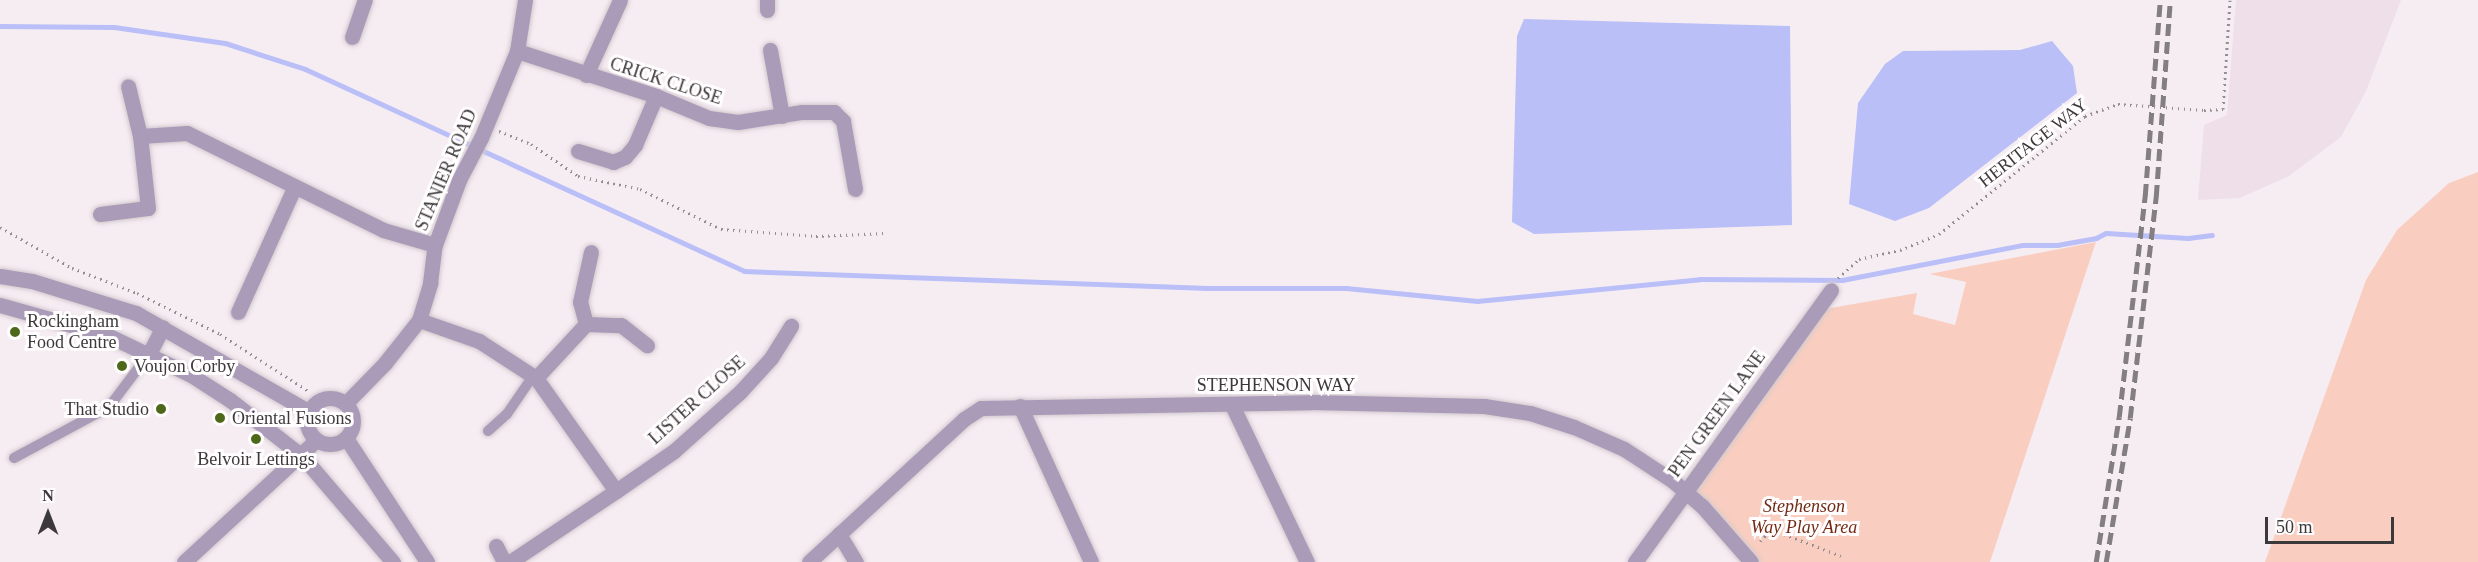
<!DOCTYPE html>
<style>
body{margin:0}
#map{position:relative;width:2478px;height:562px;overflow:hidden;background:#f6edf3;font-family:"Times New Roman",serif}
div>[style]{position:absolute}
.built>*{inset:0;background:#eedfe9}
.green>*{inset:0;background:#f9cec0}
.water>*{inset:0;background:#babff8}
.stream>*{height:5px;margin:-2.5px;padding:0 2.5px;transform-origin:2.5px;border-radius:2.5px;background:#babff8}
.path>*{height:3px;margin-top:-1.5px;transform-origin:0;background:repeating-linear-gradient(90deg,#948e92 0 1.5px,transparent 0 6px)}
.roads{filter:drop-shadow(0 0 2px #d1c9ce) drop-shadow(0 0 2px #d1c9ce)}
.service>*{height:10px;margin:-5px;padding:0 5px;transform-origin:5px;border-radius:5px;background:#aa9bb8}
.minor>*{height:15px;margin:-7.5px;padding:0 7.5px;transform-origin:7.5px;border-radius:7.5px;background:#aa9bb8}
.tertiary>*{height:15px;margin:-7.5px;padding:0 7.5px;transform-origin:7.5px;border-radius:7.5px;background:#aa9bb8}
.tertiary>.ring{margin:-7.5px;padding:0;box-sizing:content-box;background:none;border:15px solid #aa9bb8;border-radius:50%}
.rail>*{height:4.5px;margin-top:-2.25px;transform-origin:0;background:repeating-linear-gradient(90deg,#837e81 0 12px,transparent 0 18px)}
.path-bridge>*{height:3px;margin-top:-1.5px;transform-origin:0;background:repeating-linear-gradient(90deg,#948e92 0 1.5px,transparent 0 6px)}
.dots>*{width:16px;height:16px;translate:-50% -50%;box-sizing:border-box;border:3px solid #fffdfe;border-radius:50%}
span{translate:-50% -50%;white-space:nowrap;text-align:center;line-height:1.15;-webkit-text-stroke:6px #fffdfe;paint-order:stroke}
.street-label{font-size:18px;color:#3c393b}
.poi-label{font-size:18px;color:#3c393b}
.left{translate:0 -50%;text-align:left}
.right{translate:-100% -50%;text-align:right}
.park-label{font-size:18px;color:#712c15;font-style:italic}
.north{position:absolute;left:18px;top:484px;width:60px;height:60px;-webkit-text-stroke:4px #fffdfe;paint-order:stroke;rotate:0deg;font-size:16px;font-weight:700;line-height:24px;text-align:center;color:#3c393b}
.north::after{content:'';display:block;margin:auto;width:21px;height:27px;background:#3c393b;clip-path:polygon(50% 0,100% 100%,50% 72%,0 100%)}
.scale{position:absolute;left:2265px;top:517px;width:129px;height:27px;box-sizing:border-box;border:3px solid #3c393b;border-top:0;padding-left:8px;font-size:18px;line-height:21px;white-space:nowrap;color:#3c393b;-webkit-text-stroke:4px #fffdfe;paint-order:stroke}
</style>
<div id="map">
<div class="built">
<div style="clip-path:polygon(2236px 0,2401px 0,2366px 91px,2341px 137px,2289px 176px,2240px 198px,2198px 200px,2204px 125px,2227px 115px)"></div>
</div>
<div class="green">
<div style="clip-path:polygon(2478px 172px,2478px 562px,2265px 562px,2366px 280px,2397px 230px,2449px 183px)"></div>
<div style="clip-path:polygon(2096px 242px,1990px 562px,1760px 562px,1746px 556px,1684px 493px,1825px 309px,1917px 293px,1913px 314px,1955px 325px,1966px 282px,1929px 274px)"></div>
</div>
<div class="water">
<div style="clip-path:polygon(1524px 19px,1790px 26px,1792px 225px,1534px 234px,1512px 222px,1517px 36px)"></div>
<div style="clip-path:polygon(2052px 41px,2073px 66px,2077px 93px,1929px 208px,1895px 221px,1849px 204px,1858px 103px,1885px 64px,1903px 51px,2020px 50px)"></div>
</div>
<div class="stream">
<div style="left:0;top:26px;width:114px;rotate:0.5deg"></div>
<div style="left:114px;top:27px;width:112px;rotate:8.2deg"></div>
<div style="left:225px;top:43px;width:84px;rotate:18deg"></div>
<div style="left:305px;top:69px;width:483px;rotate:24.7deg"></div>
<div style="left:744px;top:271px;width:464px;rotate:2.1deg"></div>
<div style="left:1208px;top:288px;width:138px"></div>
<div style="left:1346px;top:288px;width:132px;rotate:5.7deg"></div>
<div style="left:1477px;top:301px;width:224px;rotate:-5.6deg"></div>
<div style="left:1700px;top:279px;width:142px;rotate:0.4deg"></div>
<div style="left:1842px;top:280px;width:183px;rotate:-11deg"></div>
<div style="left:2022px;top:245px;width:35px"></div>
<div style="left:2057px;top:245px;width:40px;rotate:-10deg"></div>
<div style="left:2096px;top:238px;width:11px;rotate:-27deg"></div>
<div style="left:2106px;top:233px;width:82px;rotate:3.5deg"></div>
<div style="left:2188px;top:238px;width:24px;rotate:-7deg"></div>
</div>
<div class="path">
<div style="left:2204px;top:110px;width:19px;rotate:-3deg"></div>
<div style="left:2223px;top:109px;width:109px;rotate:-86.3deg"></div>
<div style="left:499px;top:131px;width:35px;rotate:22deg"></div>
<div style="left:531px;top:144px;width:57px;rotate:34.2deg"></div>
<div style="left:578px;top:176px;width:63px;rotate:11.8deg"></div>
<div style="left:640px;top:189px;width:90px;rotate:26.3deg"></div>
<div style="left:721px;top:229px;width:95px;rotate:4.2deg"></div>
<div style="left:816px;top:236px;width:68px;rotate:-2.5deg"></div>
<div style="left:0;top:227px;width:83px;rotate:29.7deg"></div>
<div style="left:72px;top:268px;width:70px;rotate:21deg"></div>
<div style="left:137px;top:293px;width:93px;rotate:26.3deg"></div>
<div style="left:220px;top:334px;width:107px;rotate:32.8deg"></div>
<div style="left:1838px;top:278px;width:28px;rotate:-42deg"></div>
<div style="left:1859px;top:259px;width:42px;rotate:-12.4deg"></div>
<div style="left:1900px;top:250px;width:42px;rotate:-22.3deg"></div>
<div style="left:1939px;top:234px;width:188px;rotate:-38.9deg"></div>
<div style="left:2085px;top:116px;width:35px;rotate:-20deg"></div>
<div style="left:1775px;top:526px;width:12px;rotate:42deg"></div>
<div style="left:1784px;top:534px;width:61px;rotate:21.1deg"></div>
<div style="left:1760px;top:541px;width:28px;rotate:-45deg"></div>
</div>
<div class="roads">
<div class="service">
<div style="left:488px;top:431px;width:25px;rotate:-42deg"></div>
<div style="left:507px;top:414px;width:46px;rotate:-55.6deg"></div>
<div style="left:14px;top:458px;width:108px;rotate:-28.2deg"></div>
<div style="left:109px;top:407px;width:66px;rotate:-53deg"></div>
</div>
<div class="minor">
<div style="left:767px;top:0;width:10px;rotate:90deg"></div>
<div style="left:352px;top:37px;width:39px;rotate:-71deg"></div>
<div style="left:770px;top:50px;width:67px;rotate:79.7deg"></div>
<div style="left:517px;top:51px;width:146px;rotate:17.9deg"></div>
<div style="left:656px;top:96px;width:57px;rotate:22.5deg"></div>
<div style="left:709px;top:118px;width:29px;rotate:8deg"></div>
<div style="left:738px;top:122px;width:65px;rotate:-8.9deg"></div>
<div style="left:802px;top:112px;width:32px"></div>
<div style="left:834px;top:112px;width:13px;rotate:45deg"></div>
<div style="left:843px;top:121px;width:69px;rotate:80deg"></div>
<div style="left:586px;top:75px;width:82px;rotate:-65.6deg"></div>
<div style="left:140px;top:136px;width:47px;rotate:-3.7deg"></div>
<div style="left:187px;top:133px;width:219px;rotate:26.3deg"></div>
<div style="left:383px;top:230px;width:54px;rotate:16.1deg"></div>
<div style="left:578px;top:151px;width:37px;rotate:17deg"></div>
<div style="left:613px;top:162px;width:13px;rotate:-23deg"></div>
<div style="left:625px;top:157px;width:16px;rotate:-50deg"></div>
<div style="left:635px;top:145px;width:53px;rotate:-66.8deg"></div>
<div style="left:100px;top:214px;width:48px;rotate:-7.1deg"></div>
<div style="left:148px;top:208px;width:72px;rotate:-96.3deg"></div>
<div style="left:140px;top:136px;width:51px;rotate:-103.5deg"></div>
<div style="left:0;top:305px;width:111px;rotate:15.7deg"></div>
<div style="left:107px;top:335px;width:93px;rotate:25.5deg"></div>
<div style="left:191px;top:375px;width:46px;rotate:32.7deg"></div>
<div style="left:230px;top:400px;width:91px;rotate:37.9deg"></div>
<div style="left:302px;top:456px;width:140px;rotate:49.4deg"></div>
<div style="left:238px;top:312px;width:136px;rotate:-65.7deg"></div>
<div style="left:419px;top:320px;width:64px;rotate:19.3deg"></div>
<div style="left:479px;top:341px;width:68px;rotate:33deg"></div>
<div style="left:536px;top:378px;width:138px;rotate:54.7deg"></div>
<div style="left:616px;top:491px;width:128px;rotate:146.2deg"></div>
<div style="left:586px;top:324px;width:23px;rotate:-105deg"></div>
<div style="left:580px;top:302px;width:51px;rotate:-77.6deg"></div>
<div style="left:586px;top:324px;width:35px;rotate:2deg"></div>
<div style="left:621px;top:325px;width:33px;rotate:38deg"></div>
<div style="left:149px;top:354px;width:30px;rotate:-63deg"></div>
<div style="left:536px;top:378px;width:74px;rotate:-47.2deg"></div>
<div style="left:346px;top:403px;width:56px;rotate:-45.7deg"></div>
<div style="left:385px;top:363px;width:55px;rotate:-51.7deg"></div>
<div style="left:419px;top:320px;width:39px;rotate:-73deg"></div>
<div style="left:430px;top:283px;width:38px;rotate:-83deg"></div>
<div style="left:435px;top:245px;width:69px;rotate:-69.7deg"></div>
<div style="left:459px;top:180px;width:47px;rotate:-62.4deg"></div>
<div style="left:481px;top:138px;width:94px;rotate:-67.5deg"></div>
<div style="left:517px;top:51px;width:52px;rotate:-81.1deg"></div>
<div style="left:1232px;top:405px;width:174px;rotate:64.5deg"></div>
<div style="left:1020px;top:406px;width:171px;rotate:65.5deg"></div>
<div style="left:616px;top:491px;width:70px;rotate:-34.6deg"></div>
<div style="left:674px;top:451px;width:89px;rotate:-41.8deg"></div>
<div style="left:740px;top:392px;width:46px;rotate:-47.6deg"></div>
<div style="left:771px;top:358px;width:38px;rotate:-58deg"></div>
<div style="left:839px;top:534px;width:33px;rotate:59deg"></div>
<div style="left:496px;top:546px;width:18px;rotate:63deg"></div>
<div style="left:184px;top:562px;width:180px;rotate:-42.7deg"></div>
<div style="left:809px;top:562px;width:211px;rotate:-42.7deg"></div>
<div style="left:964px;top:419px;width:20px;rotate:-33deg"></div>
<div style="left:981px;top:408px;width:330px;rotate:-1deg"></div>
<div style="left:1311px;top:402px;width:173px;rotate:1.3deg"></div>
<div style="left:1484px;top:406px;width:47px;rotate:8.7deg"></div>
<div style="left:1530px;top:413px;width:46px;rotate:17.7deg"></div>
<div style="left:1574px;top:427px;width:55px;rotate:23.7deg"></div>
<div style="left:1624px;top:449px;width:59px;rotate:33.1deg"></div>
<div style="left:1673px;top:481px;width:38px;rotate:41deg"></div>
<div style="left:1702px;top:506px;width:74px;rotate:48.8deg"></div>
<div style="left:1635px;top:562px;width:335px;rotate:-54.2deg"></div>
</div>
<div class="tertiary">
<div style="left:0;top:276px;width:32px;rotate:9deg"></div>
<div style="left:32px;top:281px;width:109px;rotate:17.1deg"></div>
<div style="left:136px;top:313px;width:198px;rotate:29.7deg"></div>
<div class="ring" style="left:307px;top:398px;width:31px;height:31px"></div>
<div style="left:346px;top:438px;width:148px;rotate:56.8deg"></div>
</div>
</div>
<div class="rail">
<div style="left:2096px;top:562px;width:147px;rotate:-81deg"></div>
<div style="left:2119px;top:417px;width:223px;rotate:-83.3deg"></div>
<div style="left:2145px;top:196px;width:197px;rotate:-85.6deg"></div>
<div style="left:2106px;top:562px;width:146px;rotate:-80.5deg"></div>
<div style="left:2130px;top:418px;width:223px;rotate:-83.3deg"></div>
<div style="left:2156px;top:197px;width:197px;rotate:-85.9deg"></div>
</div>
<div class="path-bridge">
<div style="left:2118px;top:104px;width:86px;rotate:4deg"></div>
</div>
<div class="dots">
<div style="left:15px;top:332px;background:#4d681a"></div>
<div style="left:122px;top:366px;background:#4d681a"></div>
<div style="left:161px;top:409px;background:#4d681a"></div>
<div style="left:220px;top:418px;background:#4d681a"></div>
<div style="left:256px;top:439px;background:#4d681a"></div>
</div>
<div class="street-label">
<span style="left:666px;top:81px;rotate:18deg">CRICK CLOSE</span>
<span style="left:2033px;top:143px;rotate:-38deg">HERITAGE WAY</span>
<span style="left:446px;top:170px;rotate:-67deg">STANIER ROAD</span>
<span style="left:1276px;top:385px">STEPHENSON WAY</span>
<span style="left:697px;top:400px;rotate:-42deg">LISTER CLOSE</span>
<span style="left:1717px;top:414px;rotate:-54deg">PEN GREEN LANE</span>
</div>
<div class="poi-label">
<span class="left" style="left:27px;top:332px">Rockingham<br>Food Centre</span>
<span class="left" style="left:134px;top:366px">Voujon Corby</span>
<span class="right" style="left:149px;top:409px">That Studio</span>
<span class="left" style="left:232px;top:418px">Oriental Fusions</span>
<span style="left:256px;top:459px">Belvoir Lettings</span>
</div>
<div class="park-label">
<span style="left:1804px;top:517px">Stephenson<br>Way Play Area</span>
</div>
<div class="north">N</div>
<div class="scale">50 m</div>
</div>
